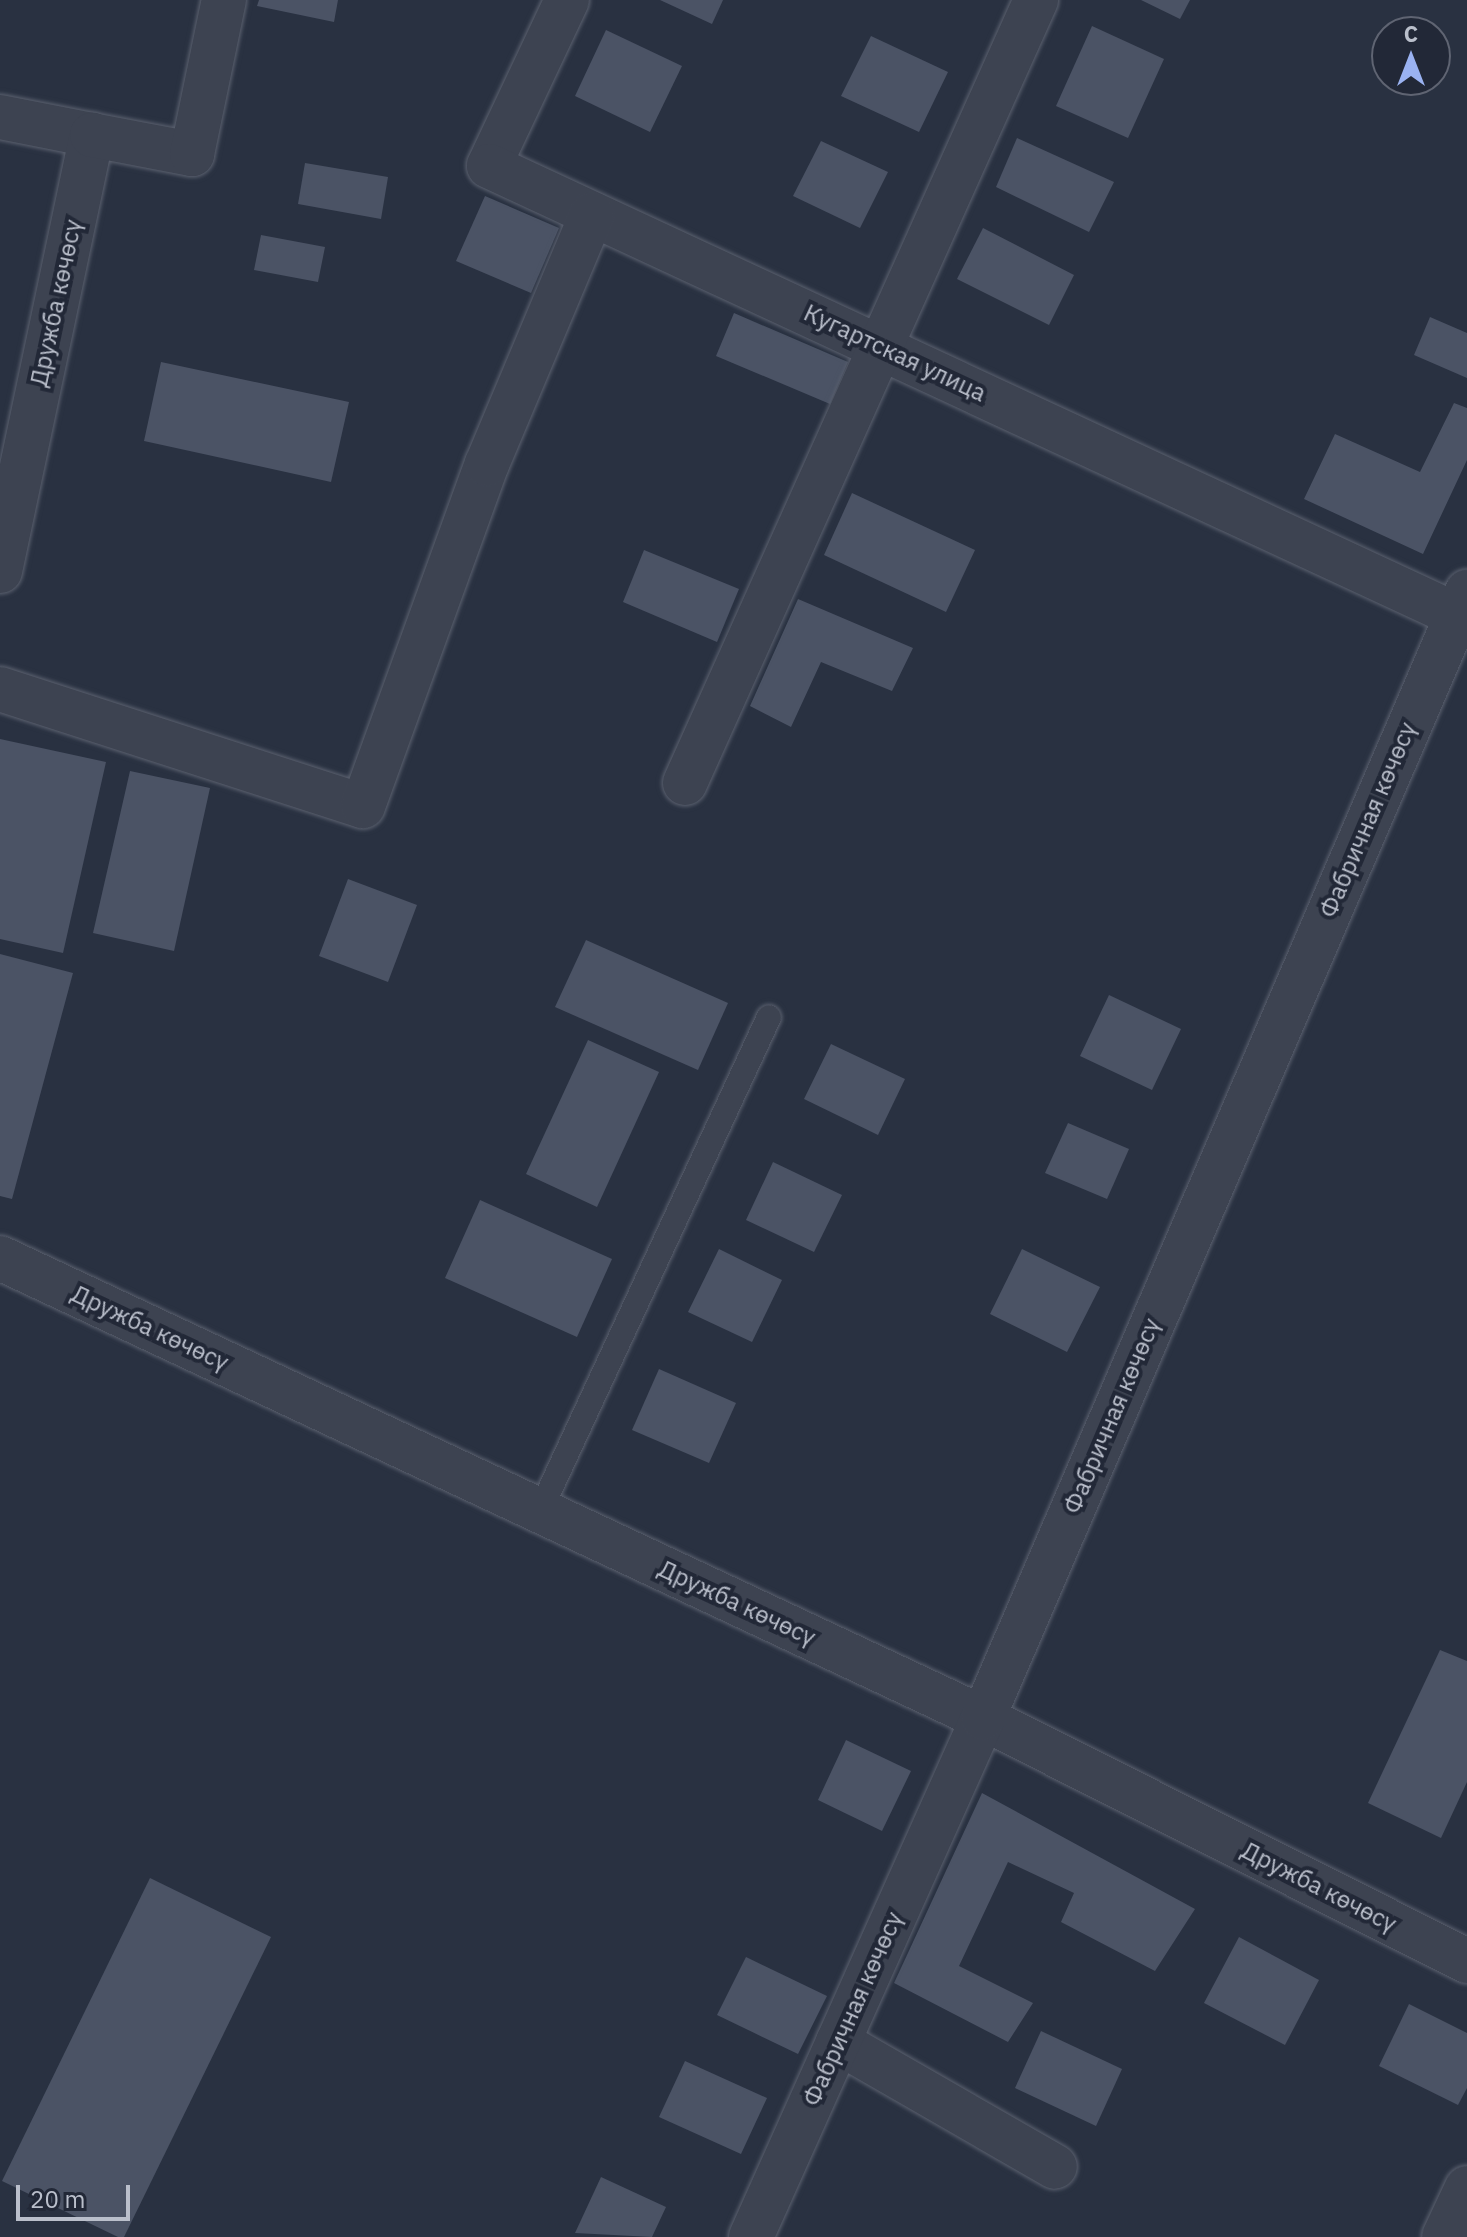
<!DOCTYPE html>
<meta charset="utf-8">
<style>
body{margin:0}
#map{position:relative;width:1467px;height:2237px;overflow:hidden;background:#293141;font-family:"IBM Plex Sans",sans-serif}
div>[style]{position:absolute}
.building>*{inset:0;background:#4b5365}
.roads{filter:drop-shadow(0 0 2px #5b616f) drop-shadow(0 0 2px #5b616f)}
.lane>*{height:24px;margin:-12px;padding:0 12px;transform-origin:12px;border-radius:12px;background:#3d4351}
.street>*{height:44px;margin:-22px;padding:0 22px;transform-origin:22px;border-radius:22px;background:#3d4351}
span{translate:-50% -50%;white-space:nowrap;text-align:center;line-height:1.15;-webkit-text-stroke:8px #222837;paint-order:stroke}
.street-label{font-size:24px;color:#babfcb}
.north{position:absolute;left:1371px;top:16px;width:80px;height:80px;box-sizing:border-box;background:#222837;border:2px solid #5f6472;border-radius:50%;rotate:0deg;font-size:22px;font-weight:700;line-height:32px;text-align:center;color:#babfcb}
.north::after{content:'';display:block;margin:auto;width:28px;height:36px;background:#9ab2f1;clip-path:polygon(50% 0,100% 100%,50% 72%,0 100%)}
.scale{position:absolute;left:16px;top:2185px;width:114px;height:36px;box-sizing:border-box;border:4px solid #babfcb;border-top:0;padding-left:10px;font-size:24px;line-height:28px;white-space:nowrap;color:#babfcb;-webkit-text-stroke:6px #222837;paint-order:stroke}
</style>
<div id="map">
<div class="building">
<div style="clip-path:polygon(259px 0,338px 0,334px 22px,257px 6px)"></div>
<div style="clip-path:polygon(660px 0,723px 0,712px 24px)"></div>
<div style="clip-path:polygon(1141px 0,1190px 0,1180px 19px)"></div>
<div style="clip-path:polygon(1092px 26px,1164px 59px,1128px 138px,1056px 106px)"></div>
<div style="clip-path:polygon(606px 30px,682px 66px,650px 132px,575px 96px)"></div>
<div style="clip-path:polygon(871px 36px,948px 72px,919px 132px,841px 96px)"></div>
<div style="clip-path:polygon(1017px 138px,1114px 182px,1089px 232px,996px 187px)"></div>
<div style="clip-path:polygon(821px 141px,888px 172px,860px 228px,793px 196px)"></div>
<div style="clip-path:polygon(305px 163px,388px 177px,381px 219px,298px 204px)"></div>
<div style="clip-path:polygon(485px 196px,559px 228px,531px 293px,456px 261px)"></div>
<div style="clip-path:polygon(983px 228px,1074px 275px,1049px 325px,957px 279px)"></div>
<div style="clip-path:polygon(261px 235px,325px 247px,318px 282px,254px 270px)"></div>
<div style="clip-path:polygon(734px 313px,848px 362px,830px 404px,716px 356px)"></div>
<div style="clip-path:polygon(1430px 317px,1467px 333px,1467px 378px,1414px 355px)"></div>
<div style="clip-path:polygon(161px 362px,349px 402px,331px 482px,144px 441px)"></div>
<div style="clip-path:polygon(1454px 403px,1467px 408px,1467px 460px,1423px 554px,1304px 499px,1335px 434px,1420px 472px)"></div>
<div style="clip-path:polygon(852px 493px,975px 550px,946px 612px,824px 555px)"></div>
<div style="clip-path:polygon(644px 550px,739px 589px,717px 642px,623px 602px)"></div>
<div style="clip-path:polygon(798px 599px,913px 648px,892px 691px,821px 662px,791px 727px,750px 706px)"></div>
<div style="clip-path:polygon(0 739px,106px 762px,63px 953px,0 939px)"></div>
<div style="clip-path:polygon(130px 771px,210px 788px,174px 951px,93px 933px)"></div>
<div style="clip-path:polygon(348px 879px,417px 905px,388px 982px,319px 956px)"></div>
<div style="clip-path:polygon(586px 940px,728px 1003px,698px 1070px,555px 1007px)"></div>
<div style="clip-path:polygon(0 954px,73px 973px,12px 1199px,0 1196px)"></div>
<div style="clip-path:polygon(1109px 995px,1181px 1029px,1152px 1090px,1080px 1056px)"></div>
<div style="clip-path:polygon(588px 1040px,659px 1072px,597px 1207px,526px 1174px)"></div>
<div style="clip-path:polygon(831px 1044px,905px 1079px,878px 1135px,804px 1099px)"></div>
<div style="clip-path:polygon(1068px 1123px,1129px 1149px,1107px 1199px,1045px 1173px)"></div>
<div style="clip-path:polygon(773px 1162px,842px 1195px,814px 1252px,746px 1220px)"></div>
<div style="clip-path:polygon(480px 1200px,612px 1259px,577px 1337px,445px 1278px)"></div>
<div style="clip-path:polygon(719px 1249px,782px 1280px,752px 1342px,688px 1312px)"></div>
<div style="clip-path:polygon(1022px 1249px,1100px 1287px,1067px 1352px,990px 1314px)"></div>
<div style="clip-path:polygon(659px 1369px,736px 1403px,709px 1463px,632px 1430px)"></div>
<div style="clip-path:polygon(1440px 1650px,1467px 1661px,1467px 1782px,1441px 1838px,1368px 1803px)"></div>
<div style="clip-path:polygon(846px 1740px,911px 1771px,882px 1831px,818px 1800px)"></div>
<div style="clip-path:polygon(982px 1793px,1195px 1909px,1155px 1971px,1061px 1922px,1074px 1893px,1008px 1862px,959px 1966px,1033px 2003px,1008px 2042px,894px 1983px)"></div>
<div style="clip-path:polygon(150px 1878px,271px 1937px,124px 2237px,118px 2237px,2px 2181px)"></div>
<div style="clip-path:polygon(1239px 1937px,1319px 1980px,1285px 2045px,1204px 2003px)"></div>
<div style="clip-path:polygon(746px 1957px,827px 1996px,798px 2054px,717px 2015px)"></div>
<div style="clip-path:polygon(1409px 2004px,1467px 2033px,1467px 2088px,1458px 2105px,1379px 2066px)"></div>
<div style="clip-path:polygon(1041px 2031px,1122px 2069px,1096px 2126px,1015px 2088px)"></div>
<div style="clip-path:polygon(685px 2061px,767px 2098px,741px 2154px,659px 2117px)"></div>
<div style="clip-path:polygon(601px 2177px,666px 2207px,652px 2237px,575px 2233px)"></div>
</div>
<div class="roads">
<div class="lane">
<div style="left:540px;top:1511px;width:544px;rotate:-65.13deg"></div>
</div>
<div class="street">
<div style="left:567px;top:0;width:183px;rotate:115.2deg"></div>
<div style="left:489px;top:166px;width:1078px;rotate:24.9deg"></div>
<div style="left:0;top:117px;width:94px;rotate:11.1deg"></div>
<div style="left:0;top:571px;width:446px;rotate:-78.1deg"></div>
<div style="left:92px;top:135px;width:102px;rotate:10.8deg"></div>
<div style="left:192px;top:154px;width:157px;rotate:-78.3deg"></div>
<div style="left:0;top:689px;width:381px;rotate:17.9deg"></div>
<div style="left:363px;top:806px;width:364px;rotate:-70.1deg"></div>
<div style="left:487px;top:464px;width:271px;rotate:-67.2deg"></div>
<div style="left:685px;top:783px;width:858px;rotate:-65.85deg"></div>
<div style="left:0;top:1258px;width:1085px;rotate:25.08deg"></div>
<div style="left:983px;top:1718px;width:542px;rotate:26.66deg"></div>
<div style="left:838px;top:2042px;width:250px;rotate:29.9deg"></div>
<div style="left:751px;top:2237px;width:568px;rotate:-65.91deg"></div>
<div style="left:983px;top:1718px;width:1226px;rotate:-66.74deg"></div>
<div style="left:1444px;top:2237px;width:54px;rotate:-64.9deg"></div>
</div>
</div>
<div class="street-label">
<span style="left:56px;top:303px;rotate:-78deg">Дружба көчөсү</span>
<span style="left:895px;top:353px;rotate:25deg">Кугартская улица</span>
<span style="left:1368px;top:820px;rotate:-67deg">Фабричная көчөсү</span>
<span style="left:150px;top:1328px;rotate:25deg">Дружба көчөсү</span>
<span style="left:1112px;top:1416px;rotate:-67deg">Фабричная көчөсү</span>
<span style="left:737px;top:1603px;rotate:25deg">Дружба көчөсү</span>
<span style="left:1319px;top:1887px;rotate:27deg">Дружба көчөсү</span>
<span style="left:853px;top:2009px;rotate:-66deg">Фабричная көчөсү</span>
</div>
<div class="north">С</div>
<div class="scale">20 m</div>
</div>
